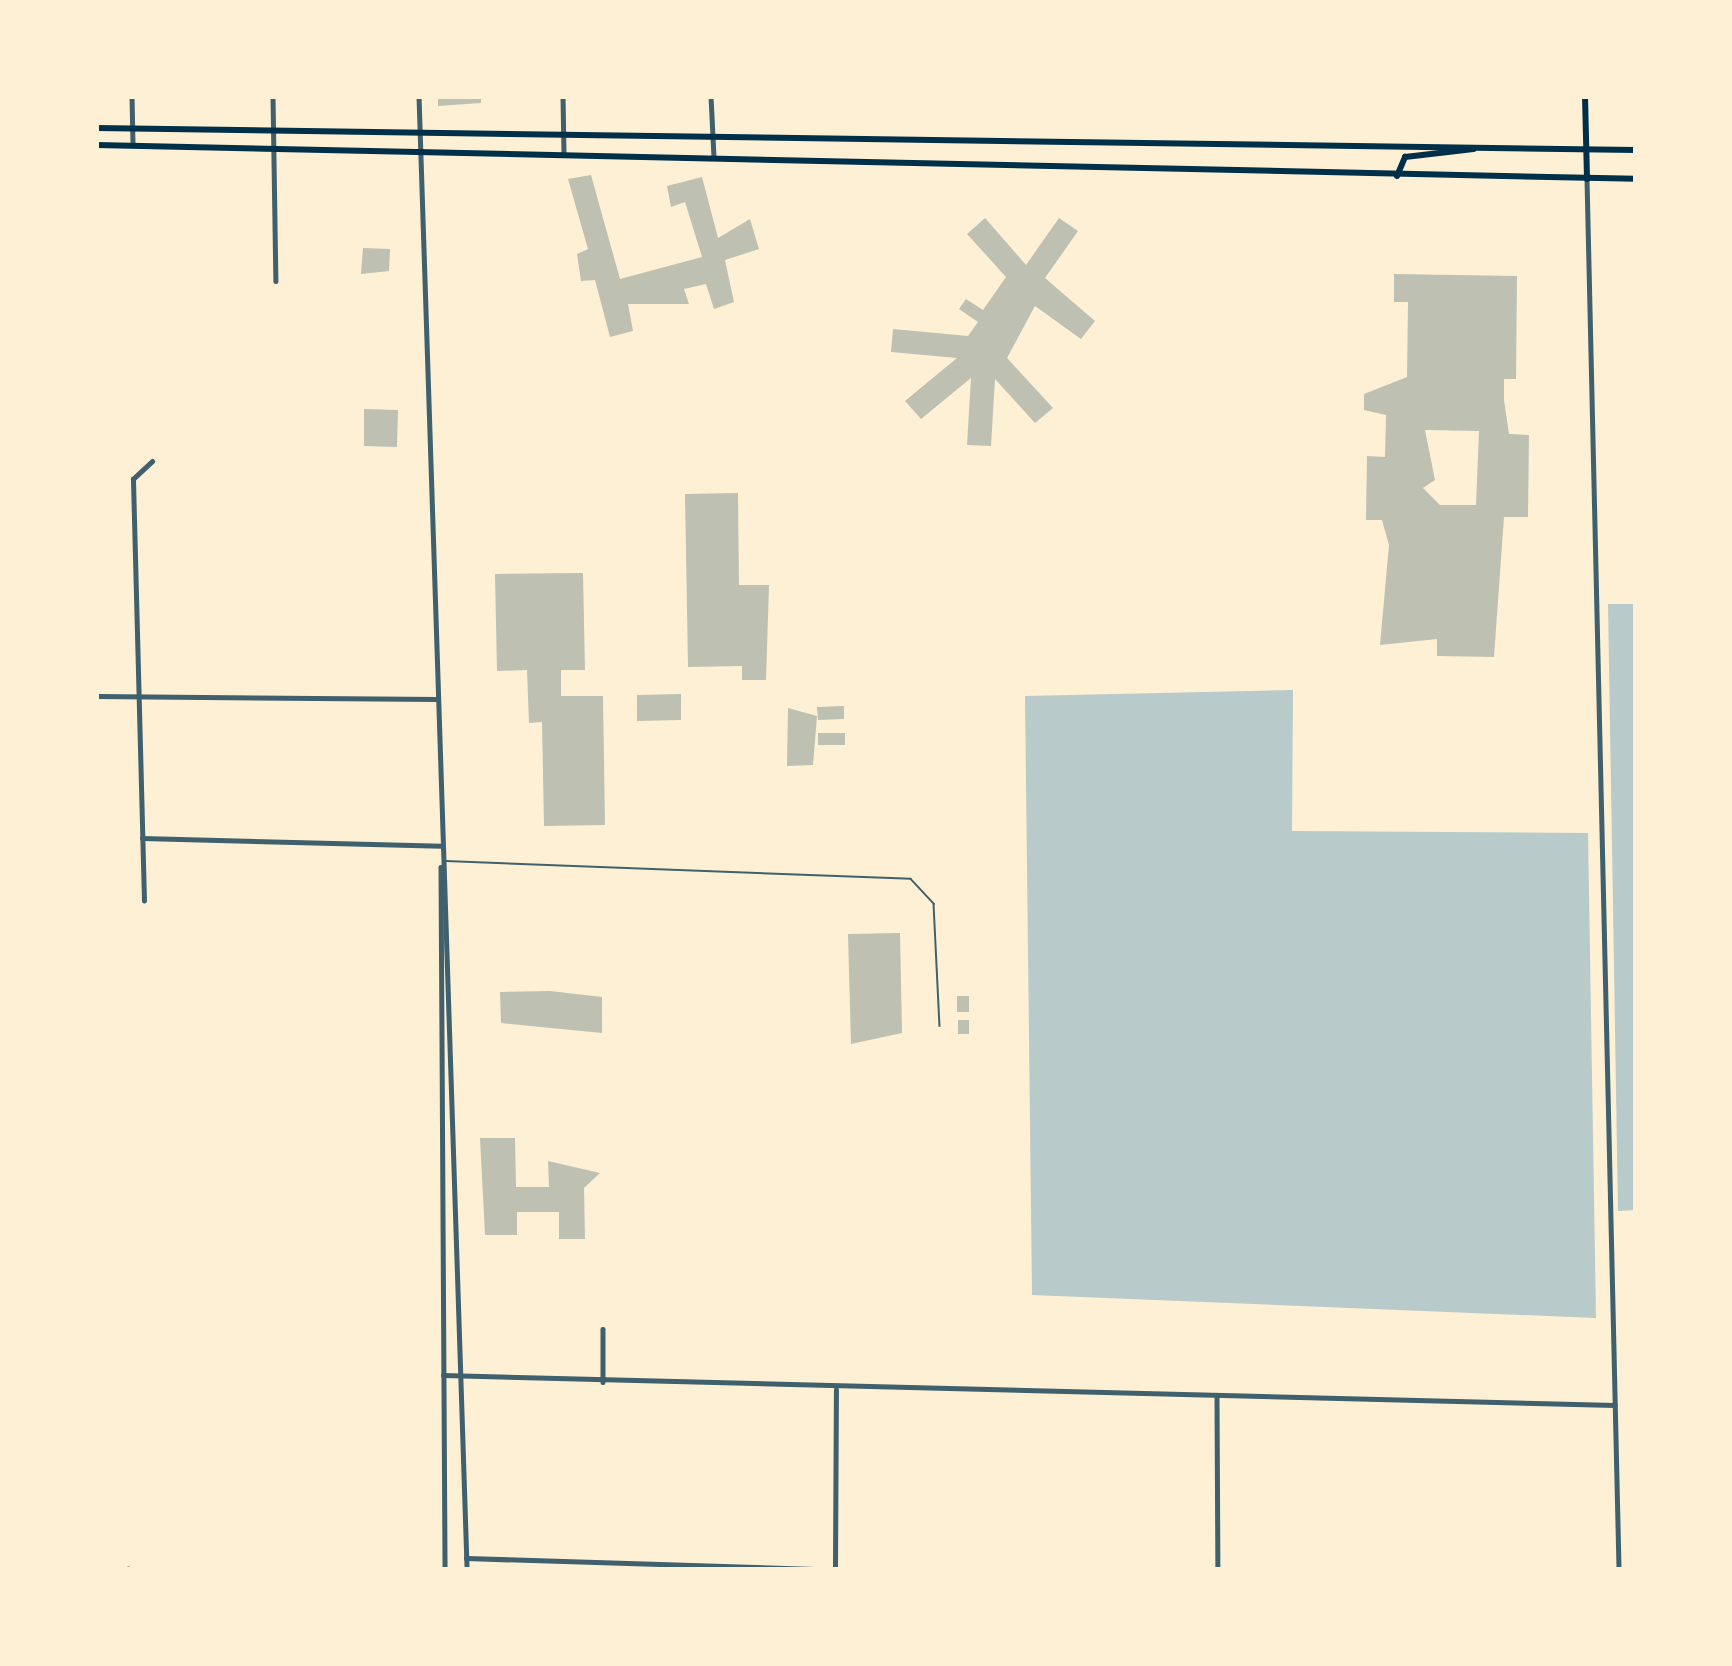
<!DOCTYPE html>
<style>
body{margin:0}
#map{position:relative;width:1732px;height:1666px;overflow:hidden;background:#fdf0d5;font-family:Signika,sans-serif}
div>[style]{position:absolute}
.green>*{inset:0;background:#b9caca}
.building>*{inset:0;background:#bec0b2}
.service>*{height:1.5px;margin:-0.75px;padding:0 0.75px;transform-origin:0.75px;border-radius:0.75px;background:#3f606c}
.minor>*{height:4.5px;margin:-2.25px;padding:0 2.25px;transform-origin:2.25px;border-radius:2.25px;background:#3f606c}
.tertiary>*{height:4.5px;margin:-2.25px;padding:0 2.25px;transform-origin:2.25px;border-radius:2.25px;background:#3f606c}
.secondary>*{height:6px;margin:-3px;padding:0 3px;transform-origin:3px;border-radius:3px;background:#003049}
.primary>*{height:6px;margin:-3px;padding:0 3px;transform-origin:3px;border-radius:3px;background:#003049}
span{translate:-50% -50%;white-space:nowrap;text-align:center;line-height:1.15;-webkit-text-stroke:12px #fdf0d5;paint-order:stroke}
.frame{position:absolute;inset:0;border:99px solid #fdf0d5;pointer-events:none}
</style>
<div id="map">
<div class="green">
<div style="clip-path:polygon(1608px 604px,1636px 604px,1636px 1210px,1618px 1211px)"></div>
<div style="clip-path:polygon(1293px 690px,1292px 831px,1588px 833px,1596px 1318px,1032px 1295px,1025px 696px)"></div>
</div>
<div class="building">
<div style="clip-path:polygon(438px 96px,481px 96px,481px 103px,438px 106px)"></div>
<div style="clip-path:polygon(591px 175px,620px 279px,702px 257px,685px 202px,671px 207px,667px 186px,702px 177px,718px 238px,750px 219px,759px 249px,725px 260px,734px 302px,714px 309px,706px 284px,684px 289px,689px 304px,628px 304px,633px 331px,610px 337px,595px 280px,581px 281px,577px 254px,588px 249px,568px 179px)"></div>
<div style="clip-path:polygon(985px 218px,1026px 265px,1059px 218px,1078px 231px,1045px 278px,1095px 321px,1081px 339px,1035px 306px,1007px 358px,1053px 408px,1035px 423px,995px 379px,991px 446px,967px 445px,971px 378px,921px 419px,905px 401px,957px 358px,891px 352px,893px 329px,968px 336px,978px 322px,959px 309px,966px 299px,983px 310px,1006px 277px,967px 234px)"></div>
<div style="clip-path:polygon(363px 248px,390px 249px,389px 271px,361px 274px)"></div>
<div style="clip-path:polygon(evenodd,1394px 274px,1517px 276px,1516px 379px,1504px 379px,1504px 400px,1509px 434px,1529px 435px,1528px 517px,1504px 517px,1494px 657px,1437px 656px,1437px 639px,1380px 645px,1389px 545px,1382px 520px,1366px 520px,1367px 456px,1385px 457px,1386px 415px,1364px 410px,1364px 394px,1407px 377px,1408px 302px,1394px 302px,1394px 274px,1425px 430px,1479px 431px,1476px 505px,1440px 505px,1423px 488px,1435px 480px,1425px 430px)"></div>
<div style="clip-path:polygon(364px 409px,398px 410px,397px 447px,364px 446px)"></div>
<div style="clip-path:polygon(738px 493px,739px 585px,769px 585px,766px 680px,742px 680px,742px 666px,688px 667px,685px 494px)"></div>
<div style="clip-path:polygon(583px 573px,585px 670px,561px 670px,561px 696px,603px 696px,605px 825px,544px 826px,542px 722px,529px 723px,527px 670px,497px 671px,495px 574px)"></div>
<div style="clip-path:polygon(681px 694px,681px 720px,637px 721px,637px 695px)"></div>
<div style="clip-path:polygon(844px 706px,844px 719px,818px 720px,817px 707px)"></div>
<div style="clip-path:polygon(788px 708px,817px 716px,813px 765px,787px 766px)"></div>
<div style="clip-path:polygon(818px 733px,845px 733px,845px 745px,818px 745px)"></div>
<div style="clip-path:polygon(900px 933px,902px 1033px,851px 1044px,848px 934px)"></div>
<div style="clip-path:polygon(550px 991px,602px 997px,602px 1033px,501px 1023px,500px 992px)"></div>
<div style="clip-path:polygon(957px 996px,969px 996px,969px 1012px,957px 1012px)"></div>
<div style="clip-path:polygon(958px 1020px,969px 1020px,969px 1034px,958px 1034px)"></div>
<div style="clip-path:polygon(480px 1138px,515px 1138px,516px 1187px,549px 1187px,548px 1161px,600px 1173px,584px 1188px,585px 1239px,559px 1239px,559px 1212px,517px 1212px,517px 1235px,485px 1235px)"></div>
</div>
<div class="service">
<div style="left:446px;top:861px;width:465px;rotate:2.2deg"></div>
<div style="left:911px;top:879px;width:34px;rotate:47deg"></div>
<div style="left:934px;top:904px;width:122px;rotate:87.2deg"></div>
</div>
<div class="minor">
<div style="left:132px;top:96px;width:49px;rotate:88.8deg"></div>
<div style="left:273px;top:96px;width:185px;rotate:89.1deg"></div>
<div style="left:563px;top:96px;width:58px;rotate:89deg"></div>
<div style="left:711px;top:96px;width:61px;rotate:87.2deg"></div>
<div style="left:96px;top:696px;width:341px;rotate:0.5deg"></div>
<div style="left:142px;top:838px;width:299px;rotate:1.5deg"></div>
<div style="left:144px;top:901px;width:422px;rotate:-91.5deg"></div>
<div style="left:133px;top:479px;width:26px;rotate:-43deg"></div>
<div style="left:603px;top:1329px;width:53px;rotate:90deg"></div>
<div style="left:443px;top:1375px;width:1172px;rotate:1.47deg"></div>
<div style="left:1217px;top:1398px;width:172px;rotate:89.7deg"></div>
<div style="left:466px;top:1558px;width:372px;rotate:1.8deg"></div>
<div style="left:835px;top:1568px;width:178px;rotate:-89.7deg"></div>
<div style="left:128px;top:1570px;width:1px;rotate:-90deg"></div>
<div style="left:1012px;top:1570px;width:35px"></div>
</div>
<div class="tertiary">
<div style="left:419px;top:96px;width:1475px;rotate:88.13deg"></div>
<div style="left:1587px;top:179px;width:1391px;rotate:88.68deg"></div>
<div style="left:441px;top:867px;width:703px;rotate:89.67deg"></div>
</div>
<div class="secondary">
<div style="left:1585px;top:96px;width:83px;rotate:88.6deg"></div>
</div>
<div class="primary">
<div style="left:96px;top:128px;width:1540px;rotate:0.82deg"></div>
<div style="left:96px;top:145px;width:1540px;rotate:1.26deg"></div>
<div style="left:1397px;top:176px;width:21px;rotate:-67deg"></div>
<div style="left:1405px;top:157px;width:69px;rotate:-6.6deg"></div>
</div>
<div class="frame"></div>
</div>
